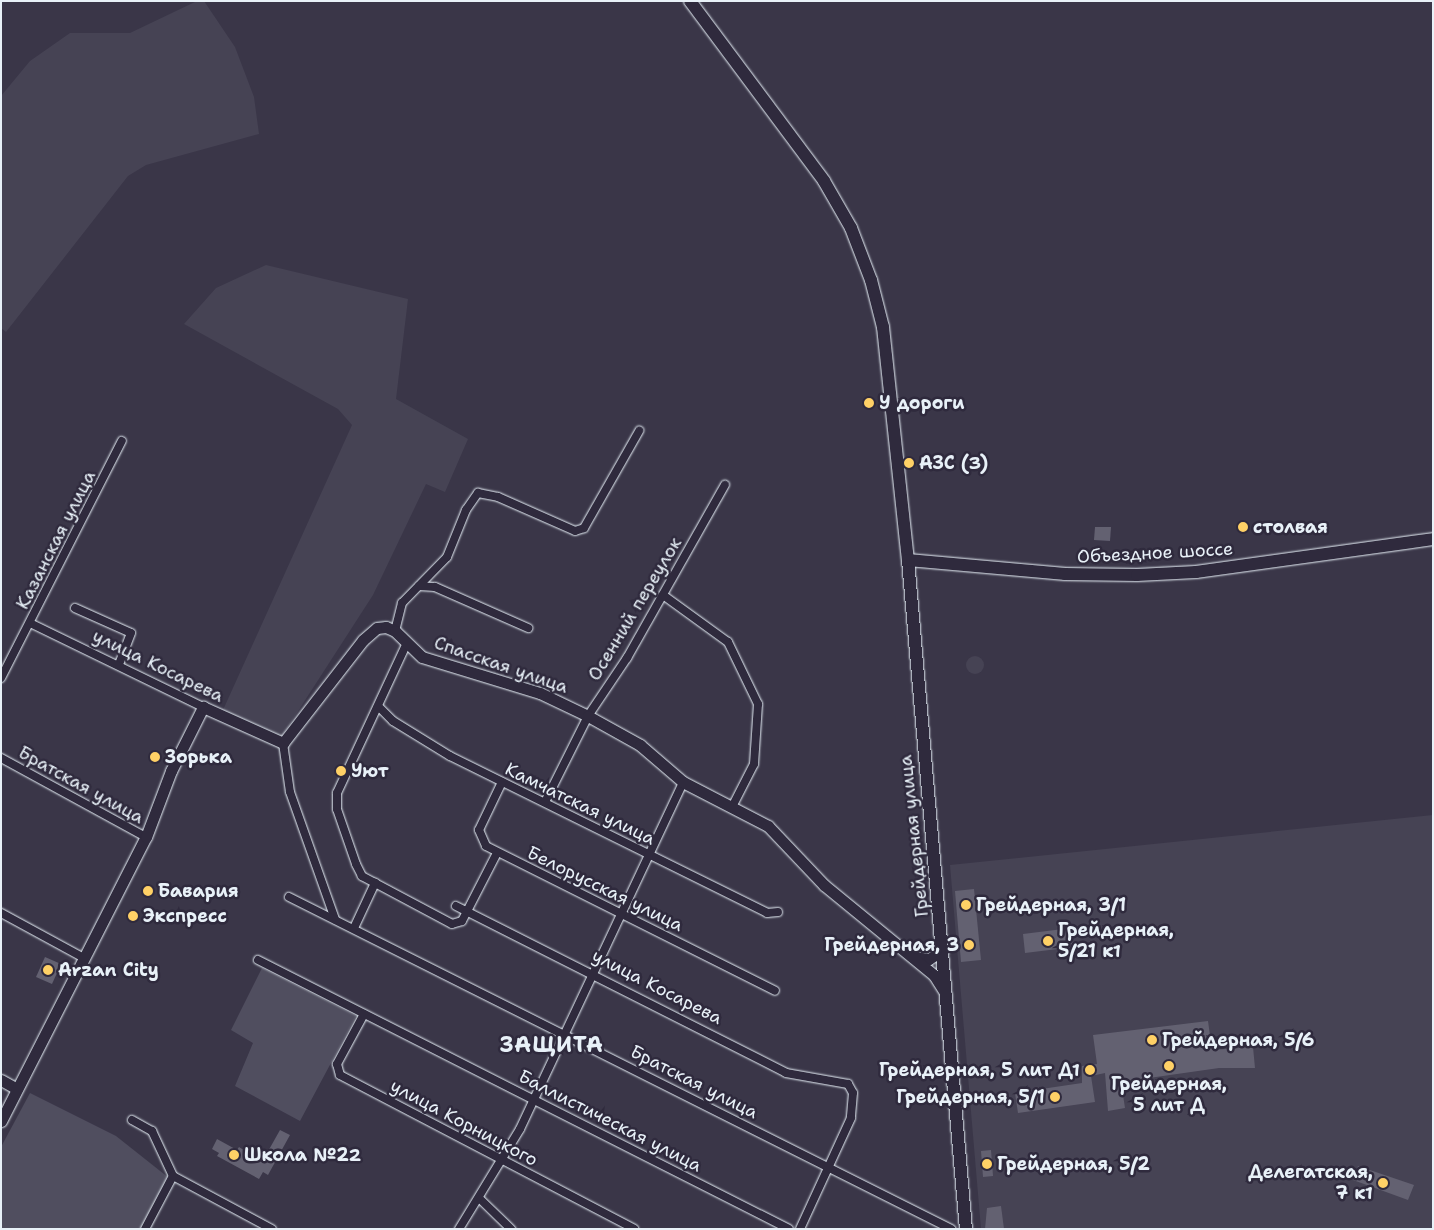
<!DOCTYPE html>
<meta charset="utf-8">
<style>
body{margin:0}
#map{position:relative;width:1434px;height:1230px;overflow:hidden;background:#3a3648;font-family:"Shantell Sans",sans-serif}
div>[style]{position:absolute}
.built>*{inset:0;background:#464354}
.round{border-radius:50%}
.green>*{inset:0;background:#504e5f}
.building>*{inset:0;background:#636171}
.roads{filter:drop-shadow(0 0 1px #e8f1f8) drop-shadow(0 0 1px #e8f1f8)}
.street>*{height:8px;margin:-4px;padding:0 4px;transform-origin:4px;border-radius:4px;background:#2f2a3d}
.secondary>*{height:11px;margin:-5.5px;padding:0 5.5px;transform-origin:5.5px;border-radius:5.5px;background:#2f2a3d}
.primary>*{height:12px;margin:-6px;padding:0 6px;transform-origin:6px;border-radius:6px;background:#2f2a3d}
.dots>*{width:14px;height:14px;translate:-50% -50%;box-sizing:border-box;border:2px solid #2f2a3d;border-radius:50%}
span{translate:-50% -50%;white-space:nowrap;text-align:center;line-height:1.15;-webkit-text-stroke:5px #2f2a3d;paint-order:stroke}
.poi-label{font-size:18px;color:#e8f1f8;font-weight:700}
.left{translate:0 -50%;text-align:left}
.right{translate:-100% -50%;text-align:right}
.street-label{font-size:18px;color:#e8f1f8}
.district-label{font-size:22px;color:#e8f1f8;font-weight:700;letter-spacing:1px}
.frame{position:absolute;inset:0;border:2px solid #e8f1f8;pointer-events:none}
</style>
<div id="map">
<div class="built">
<div style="clip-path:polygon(197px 1px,204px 1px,235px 47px,254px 97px,259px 134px,146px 165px,128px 176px,6px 332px,1px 328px,1px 96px,30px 61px,70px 33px,130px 33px)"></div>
<div style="clip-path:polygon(266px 265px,408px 299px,396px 399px,468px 439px,445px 492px,426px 484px,373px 595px,282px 736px,223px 710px,352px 425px,338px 409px,184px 324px,216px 288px)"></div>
<div class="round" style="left:966px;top:656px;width:18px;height:18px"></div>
<div style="clip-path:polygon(1433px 815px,1433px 1229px,981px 1229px,950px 865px)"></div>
</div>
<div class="green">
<div style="clip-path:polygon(262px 968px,356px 1016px,300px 1121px,235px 1086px,253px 1043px,231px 1030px)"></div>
<div style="clip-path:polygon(30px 1093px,116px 1136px,169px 1178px,141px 1229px,1px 1229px,1px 1147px)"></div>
</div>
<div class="building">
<div style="clip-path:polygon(1095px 527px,1111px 527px,1110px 541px,1094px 540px)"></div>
<div style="clip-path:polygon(974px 889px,981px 960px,961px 962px,955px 891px)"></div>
<div style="clip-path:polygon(1071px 928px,1074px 947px,1025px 953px,1023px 934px)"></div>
<div style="clip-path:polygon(45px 957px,61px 964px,52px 984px,36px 977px)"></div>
<div style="clip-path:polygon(1208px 1021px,1212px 1050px,1253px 1047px,1255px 1068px,1219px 1068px,1121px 1082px,1125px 1108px,1108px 1111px,1105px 1073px,1091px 1076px,1095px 1102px,1018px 1113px,1015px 1093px,1082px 1083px,1082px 1066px,1097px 1064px,1093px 1035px)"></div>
<div style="clip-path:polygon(280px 1130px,290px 1135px,268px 1175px,263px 1172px,259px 1179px,217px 1156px,219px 1153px,212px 1149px,217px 1139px,237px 1150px,239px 1147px,262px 1162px)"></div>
<div style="clip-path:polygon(991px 1150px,993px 1176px,983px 1177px,981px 1151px)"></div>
<div style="clip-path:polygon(1358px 1166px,1414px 1185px,1408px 1200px,1353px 1180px)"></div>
<div style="clip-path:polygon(1001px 1206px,1004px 1229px,985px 1229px,987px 1208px)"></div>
</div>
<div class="roads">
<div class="street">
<div style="left:419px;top:586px;width:16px;rotate:4deg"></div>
<div style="left:435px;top:587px;width:102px;rotate:23.8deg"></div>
<div style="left:663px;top:595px;width:80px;rotate:35.9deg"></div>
<div style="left:728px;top:642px;width:69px;rotate:64.2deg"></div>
<div style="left:758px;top:704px;width:60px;rotate:93.8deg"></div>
<div style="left:754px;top:764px;width:48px;rotate:117.1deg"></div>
<div style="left:75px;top:608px;width:61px;rotate:24.1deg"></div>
<div style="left:131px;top:633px;width:34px;rotate:111deg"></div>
<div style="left:30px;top:623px;width:192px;rotate:25.9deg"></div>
<div style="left:395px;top:631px;width:29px;rotate:-76deg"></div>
<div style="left:402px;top:603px;width:64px;rotate:-45.6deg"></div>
<div style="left:447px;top:557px;width:51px;rotate:-68deg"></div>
<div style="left:466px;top:510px;width:21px;rotate:-55deg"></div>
<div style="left:478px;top:493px;width:20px;rotate:11deg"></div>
<div style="left:498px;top:497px;width:84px;rotate:23.8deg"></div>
<div style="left:575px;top:531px;width:9px;rotate:-18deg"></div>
<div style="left:584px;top:528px;width:112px;rotate:-60.4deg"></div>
<div style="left:1px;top:678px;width:266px;rotate:-63deg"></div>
<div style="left:378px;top:706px;width:21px;rotate:45deg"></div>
<div style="left:393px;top:721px;width:67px;rotate:31.6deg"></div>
<div style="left:450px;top:756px;width:354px;rotate:26.3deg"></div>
<div style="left:767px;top:913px;width:11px;rotate:-5deg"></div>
<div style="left:283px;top:743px;width:49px;rotate:81.9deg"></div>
<div style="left:290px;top:792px;width:135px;rotate:70.5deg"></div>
<div style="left:1px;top:758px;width:165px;rotate:28.6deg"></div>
<div style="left:502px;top:782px;width:53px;rotate:115.6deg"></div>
<div style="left:479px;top:830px;width:17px;rotate:66deg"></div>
<div style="left:486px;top:846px;width:323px;rotate:26.6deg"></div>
<div style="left:545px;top:802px;width:96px;rotate:-63.4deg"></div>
<div style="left:588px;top:716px;width:70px;rotate:-56.1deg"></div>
<div style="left:627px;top:658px;width:199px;rotate:-60.5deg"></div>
<div style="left:375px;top:883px;width:87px;rotate:28deg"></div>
<div style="left:452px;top:924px;width:10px;rotate:-17deg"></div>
<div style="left:462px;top:921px;width:76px;rotate:-62.8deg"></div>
<div style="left:289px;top:897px;width:741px;rotate:26.63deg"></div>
<div style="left:456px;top:906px;width:370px;rotate:26.8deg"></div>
<div style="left:786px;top:1073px;width:63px;rotate:10.1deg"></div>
<div style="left:848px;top:1084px;width:10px;rotate:61deg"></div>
<div style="left:853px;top:1093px;width:25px;rotate:95deg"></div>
<div style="left:851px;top:1118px;width:122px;rotate:114.7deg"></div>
<div style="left:1px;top:913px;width:94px;rotate:28.5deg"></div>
<div style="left:354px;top:928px;width:50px;rotate:-65deg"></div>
<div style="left:375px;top:883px;width:15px;rotate:-152deg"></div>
<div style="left:362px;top:876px;width:13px;rotate:-117deg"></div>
<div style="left:356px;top:864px;width:58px;rotate:-109.1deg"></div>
<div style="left:337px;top:809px;width:16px;rotate:-90deg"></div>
<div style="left:337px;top:793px;width:166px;rotate:-65deg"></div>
<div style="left:258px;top:960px;width:595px;rotate:26.87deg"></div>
<div style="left:364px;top:1014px;width:57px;rotate:118.4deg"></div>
<div style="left:337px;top:1064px;width:11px;rotate:75deg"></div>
<div style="left:340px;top:1075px;width:332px;rotate:27.6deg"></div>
<div style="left:132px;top:1120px;width:23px;rotate:29deg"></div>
<div style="left:152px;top:1131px;width:50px;rotate:65deg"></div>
<div style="left:173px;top:1176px;width:112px;rotate:28.2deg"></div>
<div style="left:479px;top:1198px;width:45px;rotate:44.1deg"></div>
<div style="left:145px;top:1229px;width:60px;rotate:-62.2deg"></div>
<div style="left:459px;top:1229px;width:117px;rotate:-58.6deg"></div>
<div style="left:520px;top:1129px;width:383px;rotate:-64.8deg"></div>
</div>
<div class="secondary">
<div style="left:913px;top:957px;width:16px;rotate:7deg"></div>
<div style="left:929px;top:959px;width:17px;rotate:-33deg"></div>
<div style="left:1px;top:1080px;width:18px;rotate:29deg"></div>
<div style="left:1px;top:1121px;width:319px;rotate:-63deg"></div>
<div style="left:146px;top:837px;width:71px;rotate:-69.3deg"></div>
<div style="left:171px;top:771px;width:72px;rotate:-63.4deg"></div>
<div style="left:203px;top:707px;width:88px;rotate:24.2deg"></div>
<div style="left:283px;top:743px;width:130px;rotate:-52.2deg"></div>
<div style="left:363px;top:640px;width:18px;rotate:-41deg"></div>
<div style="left:377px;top:628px;width:9px;rotate:-6deg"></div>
<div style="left:386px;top:627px;width:10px;rotate:24deg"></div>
<div style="left:395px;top:631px;width:37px;rotate:44deg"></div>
<div style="left:422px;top:657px;width:123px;rotate:17deg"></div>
<div style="left:540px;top:693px;width:53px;rotate:25.6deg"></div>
<div style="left:588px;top:716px;width:60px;rotate:29.1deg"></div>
<div style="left:640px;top:745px;width:57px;rotate:40.7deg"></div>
<div style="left:683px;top:782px;width:96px;rotate:27.4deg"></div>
<div style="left:768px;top:826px;width:81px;rotate:46.5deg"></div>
<div style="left:824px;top:885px;width:142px;rotate:39.3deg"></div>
<div style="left:934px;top:975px;width:22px;rotate:58deg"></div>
</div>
<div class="primary">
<div style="left:690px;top:1px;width:224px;rotate:53.3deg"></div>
<div style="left:824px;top:181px;width:54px;rotate:60.1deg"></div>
<div style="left:851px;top:228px;width:56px;rotate:69deg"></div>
<div style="left:871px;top:280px;width:49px;rotate:75.7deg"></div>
<div style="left:883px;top:327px;width:234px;rotate:83.9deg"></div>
<div style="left:908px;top:560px;width:672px;rotate:85.05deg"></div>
<div style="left:908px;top:560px;width:158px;rotate:5.1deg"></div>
<div style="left:1065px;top:574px;width:72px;rotate:0.8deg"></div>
<div style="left:1137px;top:575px;width:59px;rotate:-2.9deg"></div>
<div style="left:1196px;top:572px;width:239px;rotate:-7.9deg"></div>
</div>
</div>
<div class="dots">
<div style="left:869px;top:403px;background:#ffd166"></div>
<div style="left:909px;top:463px;background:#ffd166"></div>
<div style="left:1243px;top:527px;background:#ffd166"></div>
<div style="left:155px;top:757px;background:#ffd166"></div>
<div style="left:341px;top:771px;background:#ffd166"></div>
<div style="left:148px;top:891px;background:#ffd166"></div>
<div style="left:966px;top:905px;background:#ffd166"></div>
<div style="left:133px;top:916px;background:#ffd166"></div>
<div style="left:1048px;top:941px;background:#ffd166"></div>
<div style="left:969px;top:945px;background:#ffd166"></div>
<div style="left:48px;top:970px;background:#ffd166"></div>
<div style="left:1152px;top:1040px;background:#ffd166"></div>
<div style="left:1169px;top:1066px;background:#ffd166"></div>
<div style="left:1090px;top:1070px;background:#ffd166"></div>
<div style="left:1055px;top:1097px;background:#ffd166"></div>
<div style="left:234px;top:1155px;background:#ffd166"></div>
<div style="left:987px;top:1164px;background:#ffd166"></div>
<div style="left:1383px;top:1183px;background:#ffd166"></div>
</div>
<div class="poi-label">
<span class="left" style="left:879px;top:403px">У дороги</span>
<span class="left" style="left:919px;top:463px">АЗС (3)</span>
<span class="left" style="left:1253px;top:527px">столвая</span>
<span class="left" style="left:165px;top:757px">Зорька</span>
<span class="left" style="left:351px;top:771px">Уют</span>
<span class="left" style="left:158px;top:891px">Бавария</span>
<span class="left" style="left:976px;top:905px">Грейдерная, 3/1</span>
<span class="left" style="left:143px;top:916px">Экспресс</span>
<span class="left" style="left:1058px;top:941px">Грейдерная,<br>5/21 к1</span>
<span class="right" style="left:959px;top:945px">Грейдерная, 3</span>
<span class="left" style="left:58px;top:970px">Arzan City</span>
<span class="left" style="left:1162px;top:1040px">Грейдерная, 5/6</span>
<span class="right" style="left:1080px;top:1070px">Грейдерная, 5 лит Д1</span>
<span style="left:1169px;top:1095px">Грейдерная,<br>5 лит Д</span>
<span class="right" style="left:1045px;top:1097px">Грейдерная, 5/1</span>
<span class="left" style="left:244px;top:1155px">Школа №22</span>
<span class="left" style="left:997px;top:1164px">Грейдерная, 5/2</span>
<span class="right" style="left:1373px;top:1183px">Делегатская,<br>7 к1</span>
</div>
<div class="street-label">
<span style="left:56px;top:540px;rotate:-63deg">Казанская улица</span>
<span style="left:1155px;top:553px;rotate:-3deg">Объездное шоссе</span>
<span style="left:635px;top:609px;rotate:-59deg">Осенний переулок</span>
<span style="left:501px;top:665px;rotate:19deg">Спасская улица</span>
<span style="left:158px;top:666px;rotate:26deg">улица Косарева</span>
<span style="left:81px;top:785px;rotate:29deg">Братская улица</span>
<span style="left:580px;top:804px;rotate:26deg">Камчатская улица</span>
<span style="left:914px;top:836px;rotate:-96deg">Грейдерная улица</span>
<span style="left:605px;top:889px;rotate:26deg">Белорусская улица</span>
<span style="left:657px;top:987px;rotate:27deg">улица Косарева</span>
<span style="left:694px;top:1082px;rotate:27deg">Братская улица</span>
<span style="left:610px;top:1121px;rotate:27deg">Баллистическая улица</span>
<span style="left:464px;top:1123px;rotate:28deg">улица Корницкого</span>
</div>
<div class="district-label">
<span style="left:552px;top:1045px">ЗАЩИТА</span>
</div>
<div class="frame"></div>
</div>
